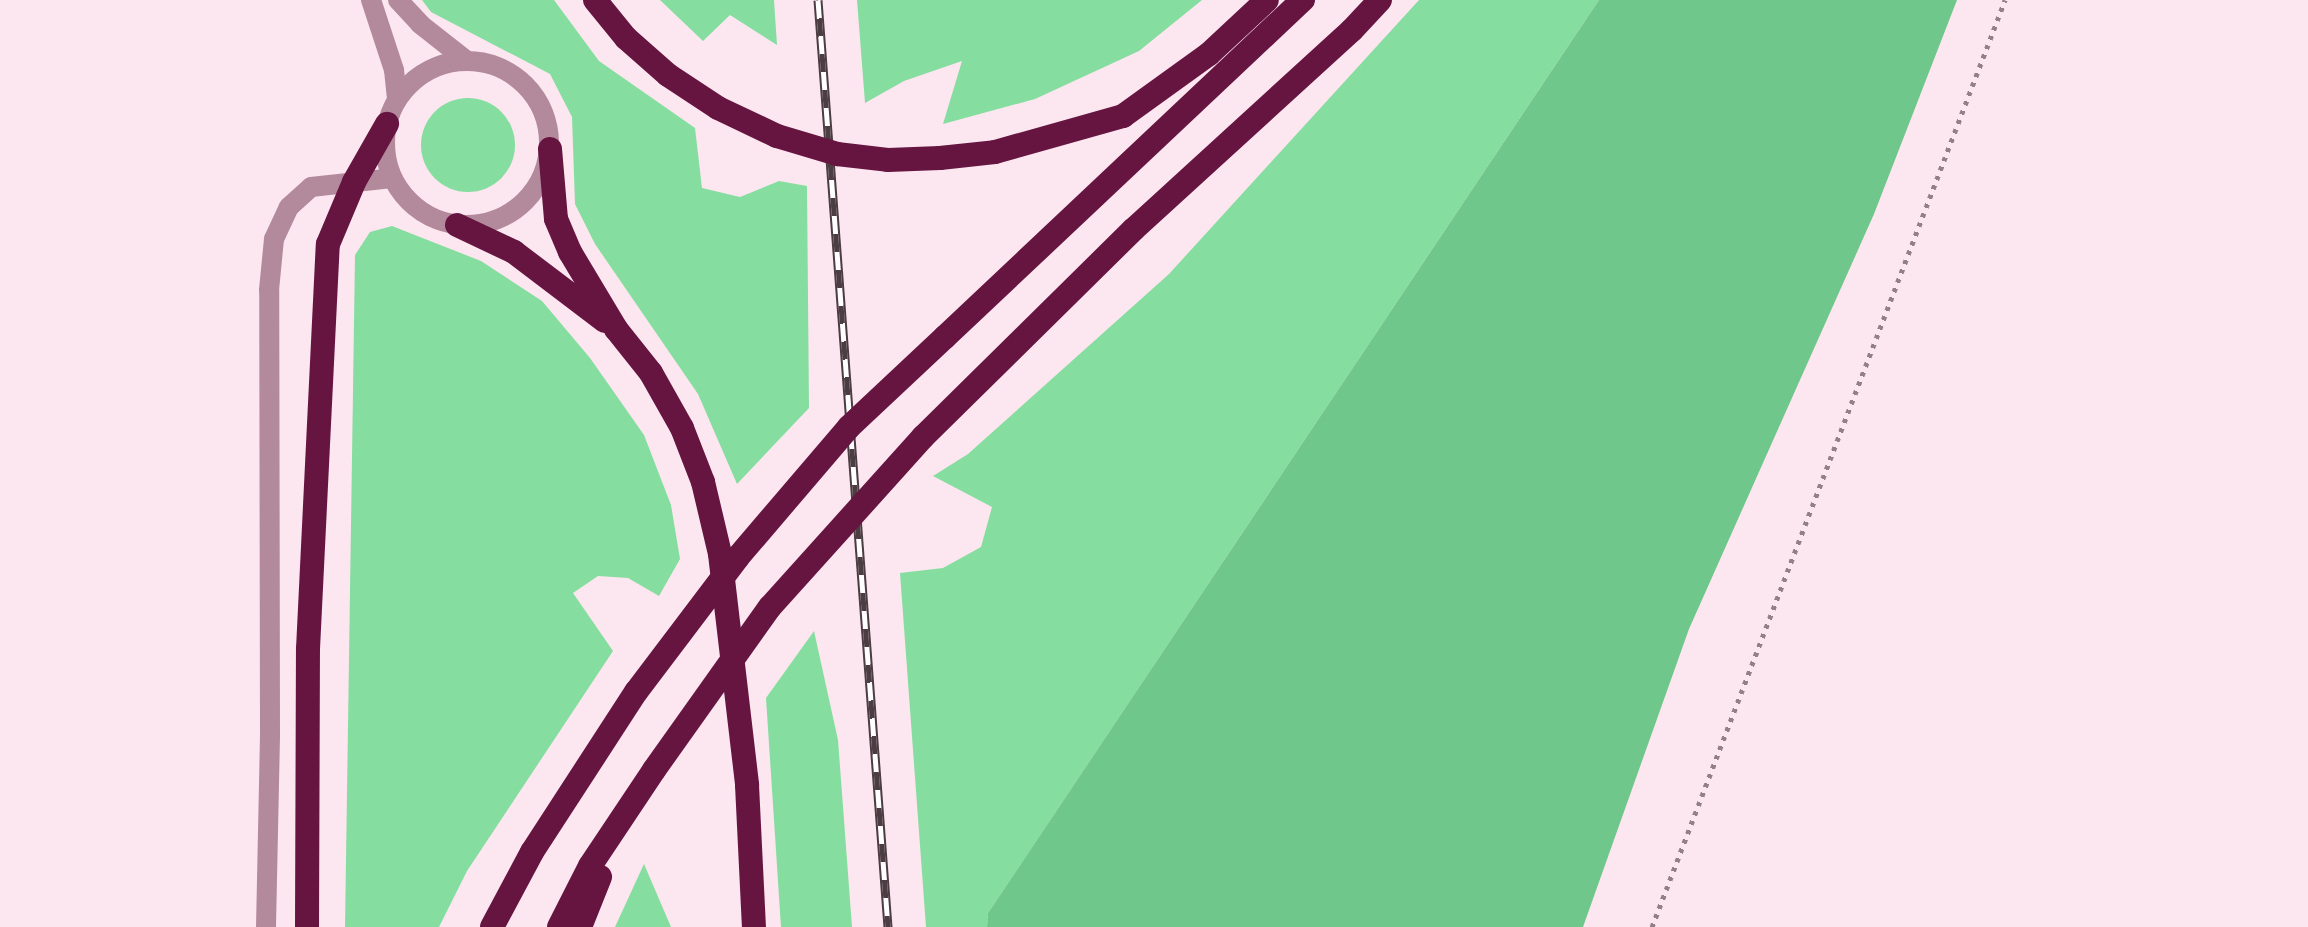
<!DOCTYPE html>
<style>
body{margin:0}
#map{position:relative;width:2308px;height:927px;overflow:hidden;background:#fce6ef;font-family:Signika,sans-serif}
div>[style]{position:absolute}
.green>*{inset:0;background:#86dda0}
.round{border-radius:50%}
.forest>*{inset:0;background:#70c78b}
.path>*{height:5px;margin-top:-2.5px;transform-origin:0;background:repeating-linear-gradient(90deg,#918087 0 4px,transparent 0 10px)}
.minor>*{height:20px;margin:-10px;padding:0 10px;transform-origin:10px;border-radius:10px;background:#b38a9b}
.minor>.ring{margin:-10px;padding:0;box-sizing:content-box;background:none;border:20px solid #b38a9b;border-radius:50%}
.highway>*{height:24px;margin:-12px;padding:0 12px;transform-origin:12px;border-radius:12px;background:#661541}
.rail>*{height:9px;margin-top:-4.5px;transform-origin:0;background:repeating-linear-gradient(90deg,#fff 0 18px,#4b3d42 0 36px);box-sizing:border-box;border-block:2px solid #4b3d42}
.highway-bridge>*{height:24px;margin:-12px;padding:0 12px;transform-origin:12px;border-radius:12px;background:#661541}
span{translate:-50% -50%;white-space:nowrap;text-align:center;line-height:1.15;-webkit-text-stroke:8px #fff;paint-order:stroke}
</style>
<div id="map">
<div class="green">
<div style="clip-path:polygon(422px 0,554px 0,599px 61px,695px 128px,702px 188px,740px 197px,779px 181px,807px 186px,809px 408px,737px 484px,698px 394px,595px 244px,575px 204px,572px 117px,550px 74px,431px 12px)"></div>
<div style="clip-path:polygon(660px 0,774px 0,777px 45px,730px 15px,703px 41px)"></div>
<div style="clip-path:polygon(857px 0,1202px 0,1139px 51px,1035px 99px,943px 124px,962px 61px,904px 81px,865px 103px)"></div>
<div style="clip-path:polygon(1419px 0,1599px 0,988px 913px,987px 927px,926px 927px,900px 573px,943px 568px,981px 547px,992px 507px,933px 476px,968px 454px,1169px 274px)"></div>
<div class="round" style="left:421px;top:98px;width:94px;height:94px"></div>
<div style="clip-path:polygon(392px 226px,481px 261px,542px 301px,590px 358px,644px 435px,671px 505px,680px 559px,659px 596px,628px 578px,598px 576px,573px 593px,613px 651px,467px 871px,439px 927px,345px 927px,355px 255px,370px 232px)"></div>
<div style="clip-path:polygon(814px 631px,838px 740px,852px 927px,781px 927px,766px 698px)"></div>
<div style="clip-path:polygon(644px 864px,671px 927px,615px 927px)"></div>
</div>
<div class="forest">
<div style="clip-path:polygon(1599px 0,1957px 0,1874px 214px,1689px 629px,1583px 927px,987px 927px,988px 913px)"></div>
</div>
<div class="path">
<div style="left:1652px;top:927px;width:992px;rotate:-69.15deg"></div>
</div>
<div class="minor">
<div style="left:371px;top:0;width:74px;rotate:71.8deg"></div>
<div style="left:394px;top:70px;width:28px;rotate:84deg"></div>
<div style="left:398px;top:0;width:33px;rotate:47deg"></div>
<div style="left:420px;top:24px;width:60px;rotate:38.2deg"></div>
<div class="ring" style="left:385px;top:61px;width:144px;height:144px"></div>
<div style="left:266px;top:927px;width:193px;rotate:-88.8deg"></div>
<div style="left:270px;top:734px;width:444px;rotate:-90.1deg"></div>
<div style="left:269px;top:290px;width:51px;rotate:-84.4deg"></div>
<div style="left:274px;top:239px;width:35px;rotate:-65deg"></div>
<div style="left:289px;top:207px;width:30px;rotate:-42deg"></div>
<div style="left:311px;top:187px;width:81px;rotate:-6.3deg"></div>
</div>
<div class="highway">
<div style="left:595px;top:0;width:49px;rotate:50.8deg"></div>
<div style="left:626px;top:38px;width:56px;rotate:41.4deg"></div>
<div style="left:668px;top:75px;width:60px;rotate:33.4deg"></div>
<div style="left:550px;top:149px;width:70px;rotate:85.1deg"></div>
<div style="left:556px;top:219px;width:36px;rotate:67deg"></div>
<div style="left:570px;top:252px;width:90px;rotate:59.1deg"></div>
<div style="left:616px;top:329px;width:56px;rotate:51.5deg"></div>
<div style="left:651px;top:373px;width:63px;rotate:60.6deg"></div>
<div style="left:682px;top:428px;width:58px;rotate:68.7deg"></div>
<div style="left:703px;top:482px;width:74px;rotate:76.7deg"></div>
<div style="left:720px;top:554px;width:233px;rotate:83.3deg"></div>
<div style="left:747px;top:785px;width:142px;rotate:87.2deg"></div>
<div style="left:940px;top:158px;width:55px;rotate:-6.2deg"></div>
<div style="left:995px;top:152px;width:133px;rotate:-15.7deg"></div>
<div style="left:1123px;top:116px;width:106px;rotate:-35.8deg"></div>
<div style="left:1209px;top:54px;width:79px;rotate:-43deg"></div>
<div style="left:457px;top:225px;width:63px;rotate:25.3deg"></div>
<div style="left:514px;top:252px;width:114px;rotate:37.2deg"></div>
<div style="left:945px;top:337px;width:492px;rotate:-43.3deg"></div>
<div style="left:923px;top:437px;width:296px;rotate:-44.6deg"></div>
<div style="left:1134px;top:229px;width:295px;rotate:-42.4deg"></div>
<div style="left:1352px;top:30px;width:41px;rotate:-47deg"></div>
<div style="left:307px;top:927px;width:278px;rotate:-89.8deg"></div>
<div style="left:308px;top:649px;width:405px;rotate:-87.2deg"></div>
<div style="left:328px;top:244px;width:67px;rotate:-67.2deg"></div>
<div style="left:354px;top:182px;width:67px;rotate:-60.4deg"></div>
<div style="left:492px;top:927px;width:85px;rotate:-61.9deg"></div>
<div style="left:532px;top:852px;width:191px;rotate:-57deg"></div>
<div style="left:559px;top:927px;width:68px;rotate:-63.1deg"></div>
<div style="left:590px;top:866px;width:115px;rotate:-56.3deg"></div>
<div style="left:580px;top:927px;width:54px;rotate:-68.2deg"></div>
</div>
<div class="rail">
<div style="left:818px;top:0;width:930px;rotate:85.68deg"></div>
</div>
<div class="highway-bridge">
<div style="left:718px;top:108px;width:65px;rotate:25.4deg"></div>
<div style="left:777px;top:136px;width:63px;rotate:16.7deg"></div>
<div style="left:837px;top:154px;width:51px;rotate:6.7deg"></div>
<div style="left:888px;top:160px;width:52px;rotate:-2.2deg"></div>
<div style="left:636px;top:692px;width:169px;rotate:-52.9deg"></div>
<div style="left:738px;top:557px;width:171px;rotate:-49.5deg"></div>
<div style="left:849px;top:427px;width:132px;rotate:-43.2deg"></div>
<div style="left:654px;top:770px;width:200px;rotate:-54.6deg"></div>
<div style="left:770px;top:607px;width:229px;rotate:-48deg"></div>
</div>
</div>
